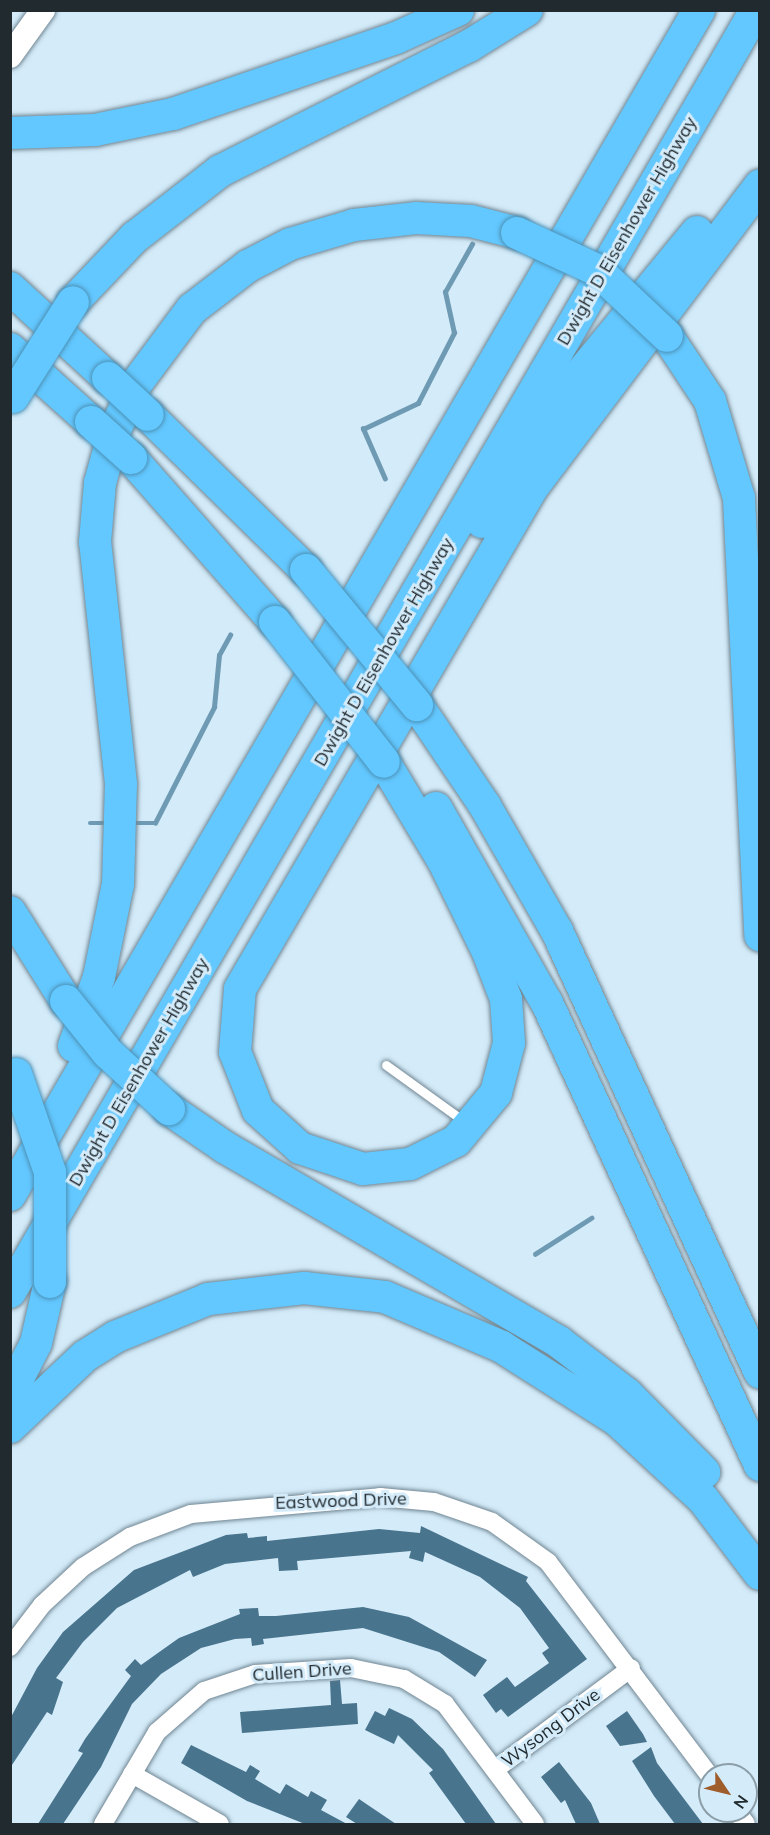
<!DOCTYPE html>
<style>
body{margin:0}
#map{position:relative;width:770px;height:1835px;overflow:hidden;background:#d4ebf9;font-family:Mulish,sans-serif}
div>[style]{position:absolute}
.stream>*{height:4.5px;margin:-2.25px;padding:0 2.25px;transform-origin:2.25px;border-radius:2.25px;background:#6e9ab4}
.building>*{inset:0;background:#49748d}
.roads{filter:drop-shadow(0 0 2px #708592) drop-shadow(0 0 2px #708592)}
.service>*{height:9px;margin:-4.5px;padding:0 4.5px;transform-origin:4.5px;border-radius:4.5px;background:#fff}
.minor>*{height:18px;margin:-9px;padding:0 9px;transform-origin:9px;border-radius:9px;background:#fff}
.secondary>*{height:24px;margin:-12px;padding:0 12px;transform-origin:12px;border-radius:12px;background:#fff}
.motorway>*{height:32px;margin:-16px;padding:0 16px;transform-origin:16px;border-radius:16px;background:#63c8ff}
.bridges{filter:drop-shadow(0 0 2px #4c91b6) drop-shadow(0 0 2px #4c91b6)}
.motorway-bridge>*{height:32px;margin:-16px;padding:0 16px;transform-origin:16px;border-radius:16px;background:#63c8ff}
span{translate:-50% -50%;white-space:nowrap;text-align:center;line-height:1.15;-webkit-text-stroke:6px #d4ebf9;paint-order:stroke}
.street-label{font-size:18px;color:#212a2f}
.frame{position:absolute;inset:0;border:12px solid #212a2f;pointer-events:none}
.north{position:absolute;left:698px;top:1763px;width:60px;height:60px;box-sizing:border-box;background:#d4ebf9;border:2px solid #8c9ea8;border-radius:50%;rotate:125deg;font-size:16px;font-weight:700;line-height:24px;text-align:center;color:#212a2f}
.north::after{content:'';display:block;margin:auto;width:21px;height:27px;background:#9f5d2b;clip-path:polygon(50% 0,100% 100%,50% 72%,0 100%)}
</style>
<div id="map">
<div class="stream">
<div style="left:385px;top:479px;width:55px;rotate:-113.7deg"></div>
<div style="left:363px;top:429px;width:61px;rotate:-25.3deg"></div>
<div style="left:418px;top:403px;width:79px;rotate:-62.8deg"></div>
<div style="left:454px;top:333px;width:42px;rotate:-102.4deg"></div>
<div style="left:445px;top:292px;width:55px;rotate:-60.6deg"></div>
<div style="left:90px;top:823px;width:16px"></div>
<div style="left:136px;top:823px;width:19px"></div>
<div style="left:155px;top:823px;width:130px;rotate:-63deg"></div>
<div style="left:214px;top:707px;width:52px;rotate:-84.5deg"></div>
<div style="left:219px;top:655px;width:23px;rotate:-61deg"></div>
<div style="left:535px;top:1254px;width:67px;rotate:-32.7deg"></div>
</div>
<div class="building">
<div style="clip-path:polygon(421px 1526px,528px 1577px,526px 1581px,587px 1659px,508px 1717px,501px 1709px,496px 1713px,483px 1695px,507px 1677px,515px 1687px,549px 1663px,542px 1653px,549px 1648px,520px 1608px,480px 1577px,425px 1552px,423px 1562px,409px 1558px,411px 1551px,297px 1561px,298px 1570px,279px 1571px,278px 1558px,225px 1564px,193px 1577px,190px 1570px,117px 1608px,83px 1642px,56px 1678px,63px 1682px,52px 1715px,47px 1712px,10px 1768px,10px 1719px,37px 1668px,63px 1632px,134px 1570px,226px 1535px,247px 1533px,248px 1538px,267px 1536px,267px 1541px,379px 1529px,420px 1533px)"></div>
<div style="clip-path:polygon(363px 1607px,409px 1617px,487px 1660px,475px 1677px,439px 1652px,363px 1628px,263px 1639px,264px 1644px,252px 1646px,251px 1638px,235px 1639px,201px 1648px,161px 1674px,132px 1704px,101px 1767px,63px 1824px,38px 1824px,83px 1753px,78px 1751px,85px 1739px,131px 1676px,125px 1670px,135px 1659px,141px 1665px,179px 1638px,240px 1614px,239px 1609px,258px 1608px,259px 1616px,276px 1616px)"></div>
<div style="clip-path:polygon(340px 1680px,342px 1704px,357px 1703px,358px 1724px,242px 1733px,240px 1712px,331px 1705px,330px 1681px)"></div>
<div style="clip-path:polygon(389px 1708px,412px 1719px,443px 1749px,496px 1824px,466px 1824px,429px 1773px,433px 1770px,398px 1735px,394px 1744px,365px 1730px,375px 1711px,385px 1716px)"></div>
<div style="clip-path:polygon(627px 1711px,643px 1734px,647px 1742px,620px 1746px,606px 1726px)"></div>
<div style="clip-path:polygon(191px 1745px,246px 1772px,250px 1765px,260px 1771px,255px 1779px,280px 1794px,286px 1784px,308px 1797px,311px 1791px,327px 1800px,321px 1810px,347px 1824px,305px 1824px,247px 1801px,181px 1763px)"></div>
<div style="clip-path:polygon(651px 1747px,657px 1763px,703px 1824px,675px 1824px,654px 1796px,632px 1761px)"></div>
<div style="clip-path:polygon(559px 1762px,591px 1803px,600px 1824px,576px 1824px,565px 1800px,561px 1803px,541px 1777px)"></div>
<div style="clip-path:polygon(359px 1799px,396px 1824px,357px 1824px,346px 1817px)"></div>
</div>
<div class="roads">
<div class="service">
<div style="left:386px;top:1065px;width:97px;rotate:35.8deg"></div>
</div>
<div class="minor">
<div style="left:10px;top:1647px;width:53px;rotate:-52.7deg"></div>
<div style="left:42px;top:1605px;width:56px;rotate:-42.8deg"></div>
<div style="left:83px;top:1567px;width:56px;rotate:-32.6deg"></div>
<div style="left:130px;top:1537px;width:65px;rotate:-20.7deg"></div>
<div style="left:191px;top:1514px;width:190px;rotate:-5.1deg"></div>
<div style="left:380px;top:1497px;width:54px;rotate:5.3deg"></div>
<div style="left:434px;top:1502px;width:61px;rotate:19deg"></div>
<div style="left:492px;top:1522px;width:69px;rotate:35.5deg"></div>
<div style="left:548px;top:1562px;width:268px;rotate:52.9deg"></div>
<div style="left:497px;top:1768px;width:167px;rotate:-36.7deg"></div>
<div style="left:132px;top:1774px;width:101px;rotate:29.6deg"></div>
<div style="left:736px;top:1811px;width:16px;rotate:52deg"></div>
<div style="left:103px;top:1824px;width:107px;rotate:-59.6deg"></div>
<div style="left:157px;top:1732px;width:62px;rotate:-41.1deg"></div>
<div style="left:204px;top:1691px;width:54px;rotate:-18.4deg"></div>
<div style="left:255px;top:1674px;width:96px;rotate:-3.6deg"></div>
<div style="left:351px;top:1668px;width:54px;rotate:11.7deg"></div>
<div style="left:404px;top:1679px;width:48px;rotate:31.4deg"></div>
<div style="left:445px;top:1704px;width:150px;rotate:53.1deg"></div>
</div>
<div class="secondary">
<div style="left:10px;top:56px;width:57px;rotate:-54.3deg"></div>
</div>
<div class="motorway">
<div style="left:10px;top:133px;width:85px;rotate:-2deg"></div>
<div style="left:95px;top:130px;width:80px;rotate:-11.6deg"></div>
<div style="left:173px;top:114px;width:236px;rotate:-18.8deg"></div>
<div style="left:396px;top:38px;width:68px;rotate:-24.3deg"></div>
<div style="left:10px;top:288px;width:133px;rotate:42.6deg"></div>
<div style="left:73px;top:302px;width:90px;rotate:-46.4deg"></div>
<div style="left:135px;top:237px;width:108px;rotate:-37.8deg"></div>
<div style="left:220px;top:171px;width:279px;rotate:-26.7deg"></div>
<div style="left:469px;top:46px;width:68px;rotate:-31.8deg"></div>
<div style="left:667px;top:336px;width:78px;rotate:56.5deg"></div>
<div style="left:710px;top:401px;width:101px;rotate:73.4deg"></div>
<div style="left:739px;top:498px;width:438px;rotate:87.2deg"></div>
<div style="left:10px;top:349px;width:109px;rotate:42deg"></div>
<div style="left:148px;top:415px;width:221px;rotate:44.5deg"></div>
<div style="left:131px;top:458px;width:218px;rotate:48.7deg"></div>
<div style="left:482px;top:522px;width:173px;rotate:-56.6deg"></div>
<div style="left:577px;top:378px;width:189px;rotate:-50.6deg"></div>
<div style="left:417px;top:705px;width:122px;rotate:56deg"></div>
<div style="left:485px;top:806px;width:144px;rotate:60.1deg"></div>
<div style="left:557px;top:931px;width:486px;rotate:65.3deg"></div>
<div style="left:384px;top:762px;width:114px;rotate:59deg"></div>
<div style="left:443px;top:860px;width:102px;rotate:63.9deg"></div>
<div style="left:488px;top:952px;width:50px;rotate:69deg"></div>
<div style="left:506px;top:999px;width:44px;rotate:86.1deg"></div>
<div style="left:509px;top:1043px;width:52px;rotate:104.6deg"></div>
<div style="left:496px;top:1093px;width:62px;rotate:129.8deg"></div>
<div style="left:456px;top:1141px;width:51px;rotate:153.4deg"></div>
<div style="left:410px;top:1164px;width:47px;rotate:173.9deg"></div>
<div style="left:363px;top:1169px;width:66px;rotate:-161.6deg"></div>
<div style="left:300px;top:1148px;width:57px;rotate:-137.9deg"></div>
<div style="left:258px;top:1110px;width:62px;rotate:-111.6deg"></div>
<div style="left:235px;top:1052px;width:63px;rotate:-85.5deg"></div>
<div style="left:240px;top:989px;width:580px;rotate:-59.76deg"></div>
<div style="left:532px;top:488px;width:379px;rotate:-53deg"></div>
<div style="left:436px;top:808px;width:224px;rotate:60.4deg"></div>
<div style="left:547px;top:1003px;width:509px;rotate:65.25deg"></div>
<div style="left:10px;top:912px;width:105px;rotate:57.8deg"></div>
<div style="left:74px;top:1046px;width:73px;rotate:-70.1deg"></div>
<div style="left:99px;top:977px;width:95px;rotate:-78.5deg"></div>
<div style="left:118px;top:884px;width:100px;rotate:-88.3deg"></div>
<div style="left:121px;top:784px;width:243px;rotate:-96.1deg"></div>
<div style="left:95px;top:542px;width:59px;rotate:-85.2deg"></div>
<div style="left:100px;top:483px;width:53px;rotate:-74.6deg"></div>
<div style="left:114px;top:432px;width:53px;rotate:-65.4deg"></div>
<div style="left:136px;top:384px;width:94px;rotate:-53.3deg"></div>
<div style="left:192px;top:309px;width:71px;rotate:-37.5deg"></div>
<div style="left:248px;top:266px;width:47px;rotate:-27.6deg"></div>
<div style="left:290px;top:244px;width:67px;rotate:-16.5deg"></div>
<div style="left:354px;top:225px;width:62px;rotate:-6.4deg"></div>
<div style="left:416px;top:218px;width:55px;rotate:3.1deg"></div>
<div style="left:471px;top:221px;width:48px;rotate:14.6deg"></div>
<div style="left:169px;top:1109px;width:69px;rotate:34.4deg"></div>
<div style="left:226px;top:1148px;width:385px;rotate:30.2deg"></div>
<div style="left:559px;top:1342px;width:86px;rotate:37.4deg"></div>
<div style="left:627px;top:1394px;width:110px;rotate:45.4deg"></div>
<div style="left:10px;top:1195px;width:1371px;rotate:-59.82deg"></div>
<div style="left:10px;top:1292px;width:1483px;rotate:-59.8deg"></div>
<div style="left:10px;top:1394px;width:57px;rotate:-63deg"></div>
<div style="left:36px;top:1343px;width:63px;rotate:-77.1deg"></div>
<div style="left:10px;top:1427px;width:103px;rotate:-43.4deg"></div>
<div style="left:85px;top:1356px;width:36px;rotate:-32deg"></div>
<div style="left:115px;top:1337px;width:100px;rotate:-22.2deg"></div>
<div style="left:208px;top:1299px;width:97px;rotate:-6.5deg"></div>
<div style="left:304px;top:1288px;width:81px;rotate:6.3deg"></div>
<div style="left:385px;top:1297px;width:127px;rotate:23.1deg"></div>
<div style="left:502px;top:1347px;width:136px;rotate:32.4deg"></div>
<div style="left:617px;top:1420px;width:117px;rotate:42.6deg"></div>
<div style="left:703px;top:1499px;width:94px;rotate:52.8deg"></div>
</div>
</div>
<div class="bridges">
<div class="motorway-bridge">
<div style="left:517px;top:233px;width:88px;rotate:24.8deg"></div>
<div style="left:597px;top:270px;width:96px;rotate:43.3deg"></div>
<div style="left:108px;top:378px;width:54px;rotate:42.8deg"></div>
<div style="left:13px;top:397px;width:112px;rotate:-57.7deg"></div>
<div style="left:91px;top:422px;width:54px;rotate:42deg"></div>
<div style="left:306px;top:570px;width:175px;rotate:50.6deg"></div>
<div style="left:275px;top:622px;width:177px;rotate:52.1deg"></div>
<div style="left:66px;top:1001px;width:67px;rotate:51.1deg"></div>
<div style="left:108px;top:1053px;width:83px;rotate:42.6deg"></div>
<div style="left:16px;top:1074px;width:104px;rotate:70.9deg"></div>
<div style="left:50px;top:1172px;width:110px;rotate:90deg"></div>
</div>
</div>
<div class="street-label">
<span style="left:627px;top:231px;rotate:-60deg">Dwight D Eisenhower Highway</span>
<span style="left:384px;top:652px;rotate:-60deg">Dwight D Eisenhower Highway</span>
<span style="left:139px;top:1072px;rotate:-60deg">Dwight D Eisenhower Highway</span>
<span style="left:341px;top:1501px;rotate:-2deg">Eastwood Drive</span>
<span style="left:302px;top:1672px;rotate:-4deg">Cullen Drive</span>
<span style="left:551px;top:1728px;rotate:-37deg">Wysong Drive</span>
</div>
<div class="frame"></div>
<div class="north">N</div>
</div>
